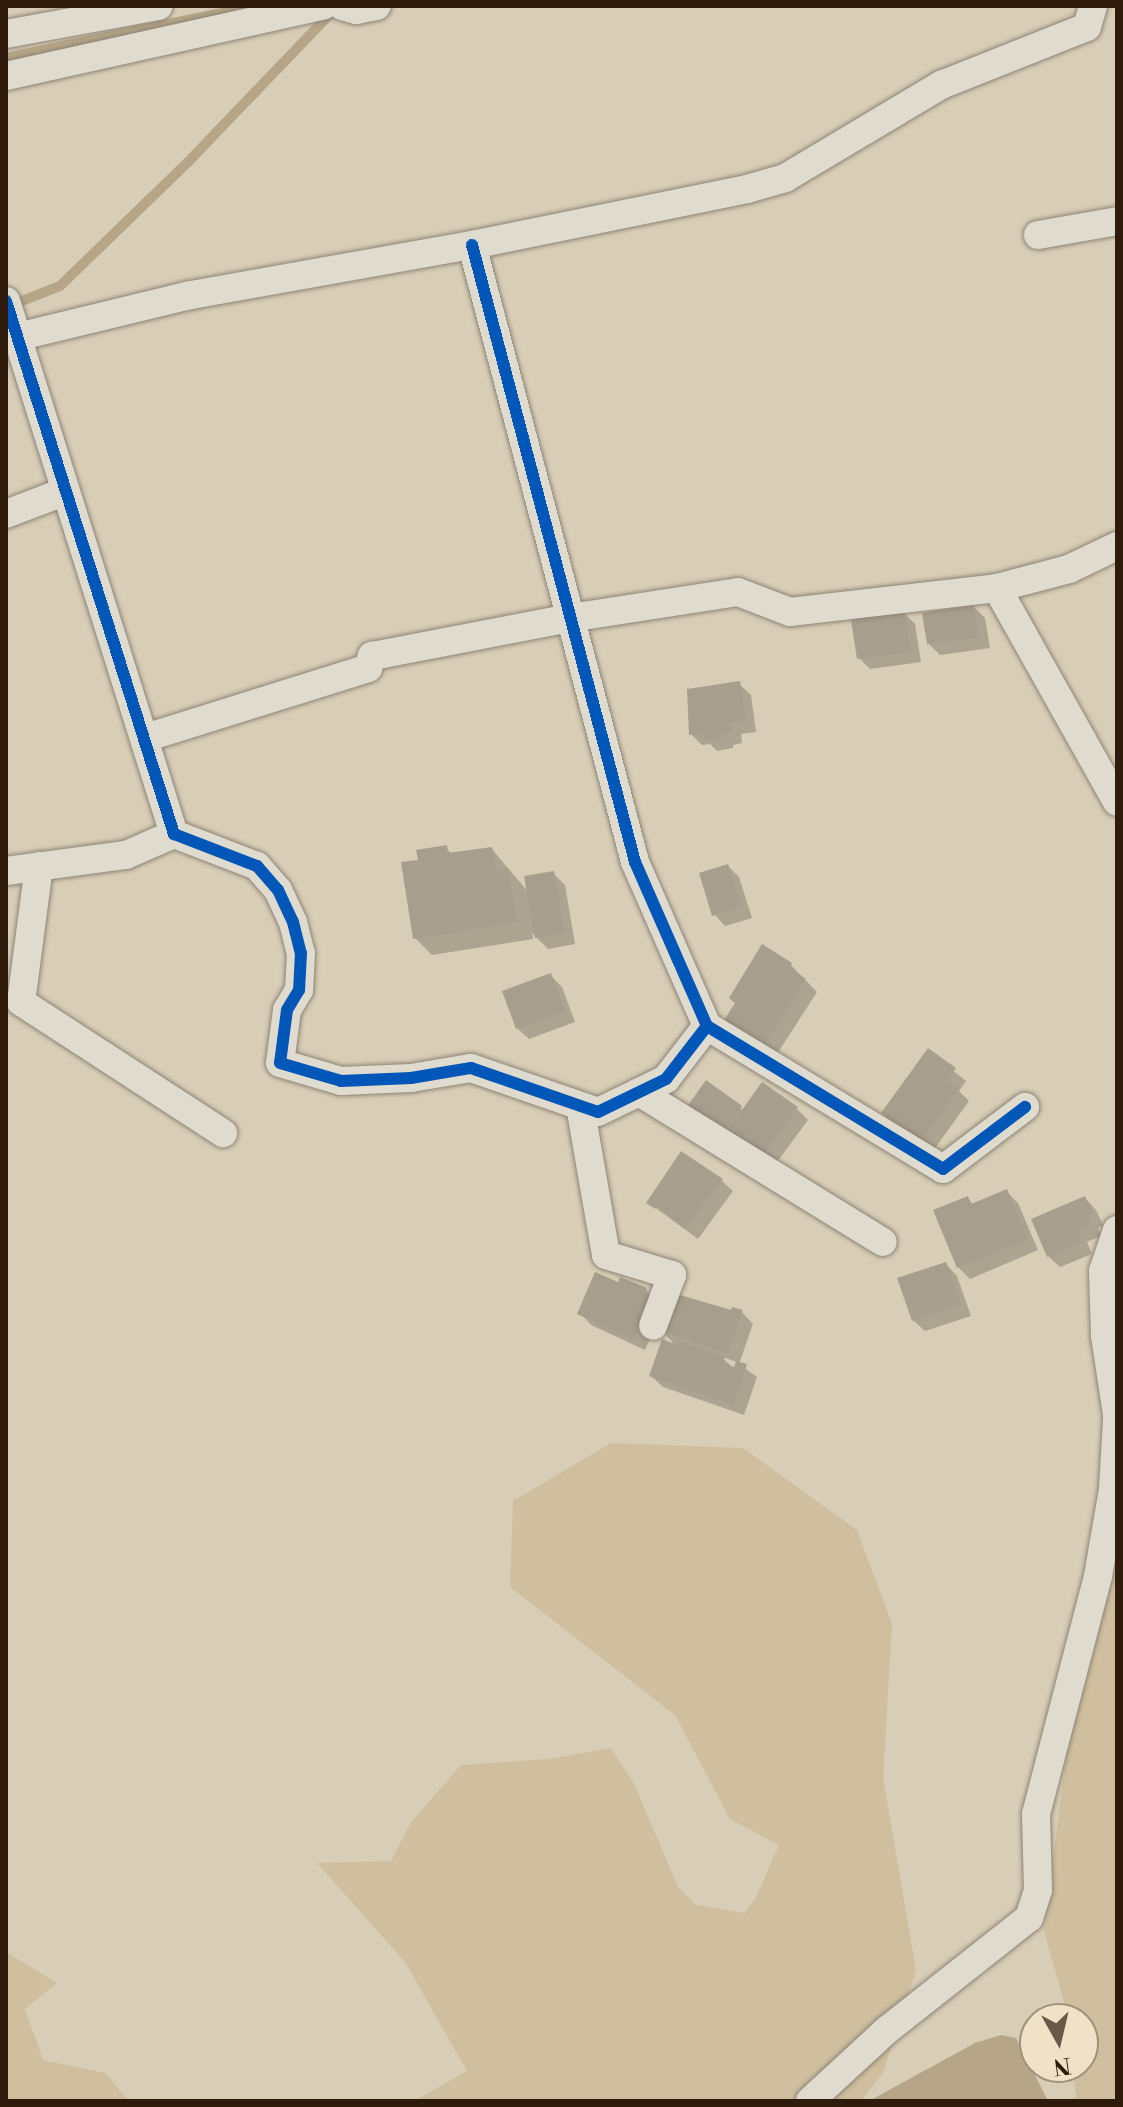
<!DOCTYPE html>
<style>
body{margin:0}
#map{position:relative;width:1123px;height:2107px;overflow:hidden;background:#d8cdb6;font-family:"Libre Bodoni",serif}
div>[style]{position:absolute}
.green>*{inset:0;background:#cfbf9f}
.water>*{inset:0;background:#b6a586}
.shadow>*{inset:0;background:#0003}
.stream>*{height:10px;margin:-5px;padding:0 5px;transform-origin:5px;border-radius:5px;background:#b6a586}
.building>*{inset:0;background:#a79e8e}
.roads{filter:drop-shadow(0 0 2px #8d8476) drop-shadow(0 0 2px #8d8476)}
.minor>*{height:28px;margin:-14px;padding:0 14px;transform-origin:14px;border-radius:14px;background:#e0dbcf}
.cycleway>*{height:12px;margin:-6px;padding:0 6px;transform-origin:6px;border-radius:6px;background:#0057b8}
span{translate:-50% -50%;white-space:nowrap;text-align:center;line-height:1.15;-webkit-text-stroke:6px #efe2c6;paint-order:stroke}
.frame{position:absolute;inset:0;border:8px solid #2f1b0c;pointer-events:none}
.north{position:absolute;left:1019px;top:2003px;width:80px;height:80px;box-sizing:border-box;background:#efe2c6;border:2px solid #a2927c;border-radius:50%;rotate:172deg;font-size:22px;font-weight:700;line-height:32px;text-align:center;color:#2f1b0c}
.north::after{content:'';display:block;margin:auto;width:28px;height:36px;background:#6a5948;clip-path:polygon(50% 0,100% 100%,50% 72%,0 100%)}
</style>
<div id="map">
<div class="green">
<div style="clip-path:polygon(611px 1443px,743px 1448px,857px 1530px,892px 1624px,883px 1778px,916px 1970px,883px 2073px,861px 2101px,414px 2101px,467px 2071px,405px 1962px,317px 1863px,391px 1861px,411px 1822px,461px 1765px,549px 1759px,611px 1748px,634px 1784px,678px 1887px,696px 1905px,745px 1913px,756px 1897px,779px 1845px,730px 1819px,675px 1715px,510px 1587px,513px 1501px)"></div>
<div style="clip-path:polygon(1117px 1564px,1117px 2101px,1069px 2101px,1076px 2097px,1073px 2067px,1083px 2067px,1083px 2019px,1069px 2019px,1044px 1931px,1068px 1741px)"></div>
<div style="clip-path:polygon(6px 1952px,57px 1983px,25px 2009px,43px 2060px,105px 2073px,129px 2101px,6px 2101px)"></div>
</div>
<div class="water">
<div style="clip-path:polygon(1001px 2035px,1016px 2038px,1048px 2101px,869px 2101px,975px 2043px)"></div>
</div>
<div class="shadow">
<div style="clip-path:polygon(974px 607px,985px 618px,990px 648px,940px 655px,928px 643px)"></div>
<div style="clip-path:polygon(904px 613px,915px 624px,921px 662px,870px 669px,859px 658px)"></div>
<div style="clip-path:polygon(739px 684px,751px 695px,756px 732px,741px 734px,742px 743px,733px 745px,733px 748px,717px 751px,710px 744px,702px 745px,691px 734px)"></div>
<div style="clip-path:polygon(446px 848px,453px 855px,492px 849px,529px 893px,554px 874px,565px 885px,575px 944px,548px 949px,532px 933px,533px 939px,432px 955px,415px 938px,420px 862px)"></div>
<div style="clip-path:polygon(728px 866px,739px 877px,752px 918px,725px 926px,714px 914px)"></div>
<div style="clip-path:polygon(791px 965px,817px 992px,775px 1057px,725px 1022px)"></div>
<div style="clip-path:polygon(550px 975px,562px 987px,575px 1022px,529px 1039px,517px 1028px)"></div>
<div style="clip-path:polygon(928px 1051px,966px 1081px,959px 1091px,969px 1101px,933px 1151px,884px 1113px)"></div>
<div style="clip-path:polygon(706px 1083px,744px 1111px,796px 1108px,808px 1120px,774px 1166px,700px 1119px)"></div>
<div style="clip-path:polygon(721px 1180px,733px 1191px,698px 1239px,649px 1203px)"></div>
<div style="clip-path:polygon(1007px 1192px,1018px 1203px,1038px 1250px,970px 1279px,958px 1267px,967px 1198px,974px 1205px)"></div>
<div style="clip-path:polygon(1085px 1198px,1096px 1210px,1103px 1225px,1098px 1228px,1101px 1236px,1087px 1242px,1092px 1254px,1060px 1267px,1048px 1256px)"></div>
<div style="clip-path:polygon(946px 1264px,957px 1276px,971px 1316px,925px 1331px,913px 1320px)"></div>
<div style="clip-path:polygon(619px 1285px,646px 1290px,663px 1308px,645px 1350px,591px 1325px,580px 1313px)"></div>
<div style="clip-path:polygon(evenodd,742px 1312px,753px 1324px,739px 1364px,757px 1377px,744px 1415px,663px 1387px,651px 1376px,677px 1347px,660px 1329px,742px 1312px,722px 1357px,737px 1362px,735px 1370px,722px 1357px)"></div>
</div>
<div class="stream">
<div style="left:6px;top:58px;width:253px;rotate:-11.8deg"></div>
<div style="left:9px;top:306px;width:55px;rotate:-21.4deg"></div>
<div style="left:60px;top:286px;width:178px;rotate:-44.1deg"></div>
<div style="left:188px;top:162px;width:211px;rotate:-46.2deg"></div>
</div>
<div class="building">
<div style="clip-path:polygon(974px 605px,979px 637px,927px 644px,922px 613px)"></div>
<div style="clip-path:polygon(904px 611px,911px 651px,857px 659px,851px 620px)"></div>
<div style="clip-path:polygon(740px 681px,746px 721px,731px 723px,732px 732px,722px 734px,723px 738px,704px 740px,703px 733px,689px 735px,687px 689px)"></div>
<div style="clip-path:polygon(447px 845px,448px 853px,492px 847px,496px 871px,508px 869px,517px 922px,413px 939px,401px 862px,418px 860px,416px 850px)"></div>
<div style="clip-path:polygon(728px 864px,742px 906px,712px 916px,699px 873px)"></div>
<div style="clip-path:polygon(554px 871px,565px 933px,535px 938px,524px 876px)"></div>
<div style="clip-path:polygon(762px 944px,792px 963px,790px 968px,806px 979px,763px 1047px,723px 1022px,735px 1003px,729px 998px)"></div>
<div style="clip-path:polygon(551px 973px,565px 1011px,516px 1029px,502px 991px)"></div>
<div style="clip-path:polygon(928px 1048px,956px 1068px,947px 1081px,959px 1088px,921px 1142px,881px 1113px)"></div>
<div style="clip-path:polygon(706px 1080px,742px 1106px,723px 1134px,686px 1108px)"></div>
<div style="clip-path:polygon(762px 1082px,798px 1107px,762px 1156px,726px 1132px)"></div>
<div style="clip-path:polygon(681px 1151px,723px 1179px,685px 1229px,657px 1205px,655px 1209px,646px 1203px)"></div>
<div style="clip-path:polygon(1007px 1189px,1028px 1239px,957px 1268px,933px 1210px,968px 1196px,971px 1204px)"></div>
<div style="clip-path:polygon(1085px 1196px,1093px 1214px,1088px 1216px,1091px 1225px,1077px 1231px,1082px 1242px,1047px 1257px,1031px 1219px)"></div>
<div style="clip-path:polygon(946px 1262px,961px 1304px,912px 1321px,897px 1278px)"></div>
<div style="clip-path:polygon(595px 1272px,618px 1282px,620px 1277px,647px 1288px,645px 1292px,653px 1295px,634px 1340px,577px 1314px)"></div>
<div style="clip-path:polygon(670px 1292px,731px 1310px,732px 1307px,743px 1310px,728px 1353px,658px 1330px)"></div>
<div style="clip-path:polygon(662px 1339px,678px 1345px,679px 1341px,725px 1357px,723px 1362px,734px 1367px,736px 1361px,747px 1364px,733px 1405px,649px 1376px)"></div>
</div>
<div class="roads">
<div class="minor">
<div style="left:342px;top:6px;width:15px;rotate:16deg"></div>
<div style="left:356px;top:10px;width:21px;rotate:-11deg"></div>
<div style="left:6px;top:34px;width:155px;rotate:-10.4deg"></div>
<div style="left:6px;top:76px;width:325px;rotate:-12.5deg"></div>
<div style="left:1038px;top:235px;width:80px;rotate:-10deg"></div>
<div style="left:472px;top:245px;width:638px;rotate:75.2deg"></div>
<div style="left:635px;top:862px;width:179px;rotate:66.3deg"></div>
<div style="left:707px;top:1026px;width:276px;rotate:31.2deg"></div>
<div style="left:943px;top:1169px;width:103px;rotate:-37.1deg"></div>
<div style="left:6px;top:301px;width:559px;rotate:72.51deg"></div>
<div style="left:174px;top:834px;width:89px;rotate:21.1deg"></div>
<div style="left:257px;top:866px;width:32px;rotate:49deg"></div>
<div style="left:278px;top:890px;width:35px;rotate:65deg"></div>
<div style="left:293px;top:922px;width:32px;rotate:76deg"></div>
<div style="left:301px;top:953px;width:37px;rotate:93deg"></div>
<div style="left:299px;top:990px;width:23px;rotate:121deg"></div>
<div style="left:287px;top:1010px;width:53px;rotate:97.5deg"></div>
<div style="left:280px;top:1063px;width:64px;rotate:16.4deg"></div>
<div style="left:341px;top:1081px;width:70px;rotate:-2.5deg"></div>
<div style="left:411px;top:1078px;width:61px;rotate:-9.5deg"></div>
<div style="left:471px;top:1068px;width:134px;rotate:19.1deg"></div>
<div style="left:598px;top:1112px;width:76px;rotate:-25.9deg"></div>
<div style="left:666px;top:1079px;width:67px;rotate:-52.3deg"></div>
<div style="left:17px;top:337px;width:179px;rotate:-13.6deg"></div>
<div style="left:191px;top:295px;width:285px;rotate:-10.1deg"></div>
<div style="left:472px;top:245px;width:281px;rotate:-11.5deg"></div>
<div style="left:747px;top:189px;width:40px;rotate:-16deg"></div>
<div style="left:785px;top:178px;width:182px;rotate:-30.8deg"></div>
<div style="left:941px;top:85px;width:157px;rotate:-21.7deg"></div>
<div style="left:1087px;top:27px;width:22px;rotate:-74deg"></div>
<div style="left:6px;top:514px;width:64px;rotate:-21deg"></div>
<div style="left:997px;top:588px;width:74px;rotate:-14.8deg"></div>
<div style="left:1069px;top:569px;width:53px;rotate:-25.6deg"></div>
<div style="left:145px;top:738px;width:234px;rotate:-17.4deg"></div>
<div style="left:368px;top:668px;width:13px;rotate:-72deg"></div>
<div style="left:372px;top:656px;width:202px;rotate:-10.9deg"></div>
<div style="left:570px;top:618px;width:170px;rotate:-8.8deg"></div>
<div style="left:738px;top:592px;width:56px;rotate:21deg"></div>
<div style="left:790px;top:612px;width:208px;rotate:-6.6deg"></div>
<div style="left:997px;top:588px;width:245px;rotate:60.7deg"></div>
<div style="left:39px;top:866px;width:137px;rotate:97.5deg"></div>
<div style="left:21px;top:1002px;width:241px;rotate:33deg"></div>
<div style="left:6px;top:871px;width:121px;rotate:-7.6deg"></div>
<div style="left:126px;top:855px;width:52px;rotate:-23.6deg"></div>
<div style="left:639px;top:1092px;width:286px;rotate:31.6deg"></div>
<div style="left:580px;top:1106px;width:151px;rotate:80.1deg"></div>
<div style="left:606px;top:1255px;width:69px;rotate:16.9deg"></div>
<div style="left:672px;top:1275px;width:54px;rotate:110.4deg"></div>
<div style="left:1117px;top:1230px;width:43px;rotate:108.9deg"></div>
<div style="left:1103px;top:1271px;width:65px;rotate:88.2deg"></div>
<div style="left:1105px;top:1336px;width:79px;rotate:81.3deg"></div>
<div style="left:810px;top:2101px;width:105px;rotate:-42.7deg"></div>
<div style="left:887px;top:2030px;width:181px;rotate:-38.3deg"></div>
<div style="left:1029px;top:1918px;width:29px;rotate:-72deg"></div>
<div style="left:1038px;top:1890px;width:76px;rotate:-91.5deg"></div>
<div style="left:1036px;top:1814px;width:246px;rotate:-75.4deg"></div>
<div style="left:1098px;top:1576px;width:88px;rotate:-80.2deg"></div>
<div style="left:1113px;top:1489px;width:69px;rotate:-86.7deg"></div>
</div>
</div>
<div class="cycleway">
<div style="left:472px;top:245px;width:638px;rotate:75.2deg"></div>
<div style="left:635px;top:862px;width:179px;rotate:66.3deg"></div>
<div style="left:707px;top:1026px;width:276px;rotate:31.2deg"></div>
<div style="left:943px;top:1169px;width:103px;rotate:-37.1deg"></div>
<div style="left:6px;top:301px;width:559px;rotate:72.51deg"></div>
<div style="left:174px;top:834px;width:89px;rotate:21.1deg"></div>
<div style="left:257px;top:866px;width:32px;rotate:49deg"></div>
<div style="left:278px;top:890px;width:35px;rotate:65deg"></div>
<div style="left:293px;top:922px;width:32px;rotate:76deg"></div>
<div style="left:301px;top:953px;width:37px;rotate:93deg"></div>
<div style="left:299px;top:990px;width:23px;rotate:121deg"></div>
<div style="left:287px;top:1010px;width:53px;rotate:97.5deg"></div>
<div style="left:280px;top:1063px;width:64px;rotate:16.4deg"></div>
<div style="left:341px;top:1081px;width:70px;rotate:-2.5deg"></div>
<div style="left:411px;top:1078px;width:61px;rotate:-9.5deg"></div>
<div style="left:471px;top:1068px;width:134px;rotate:19.1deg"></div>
<div style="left:598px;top:1112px;width:76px;rotate:-25.9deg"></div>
<div style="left:666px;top:1079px;width:67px;rotate:-52.3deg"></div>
</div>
<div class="frame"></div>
<div class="north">N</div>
</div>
